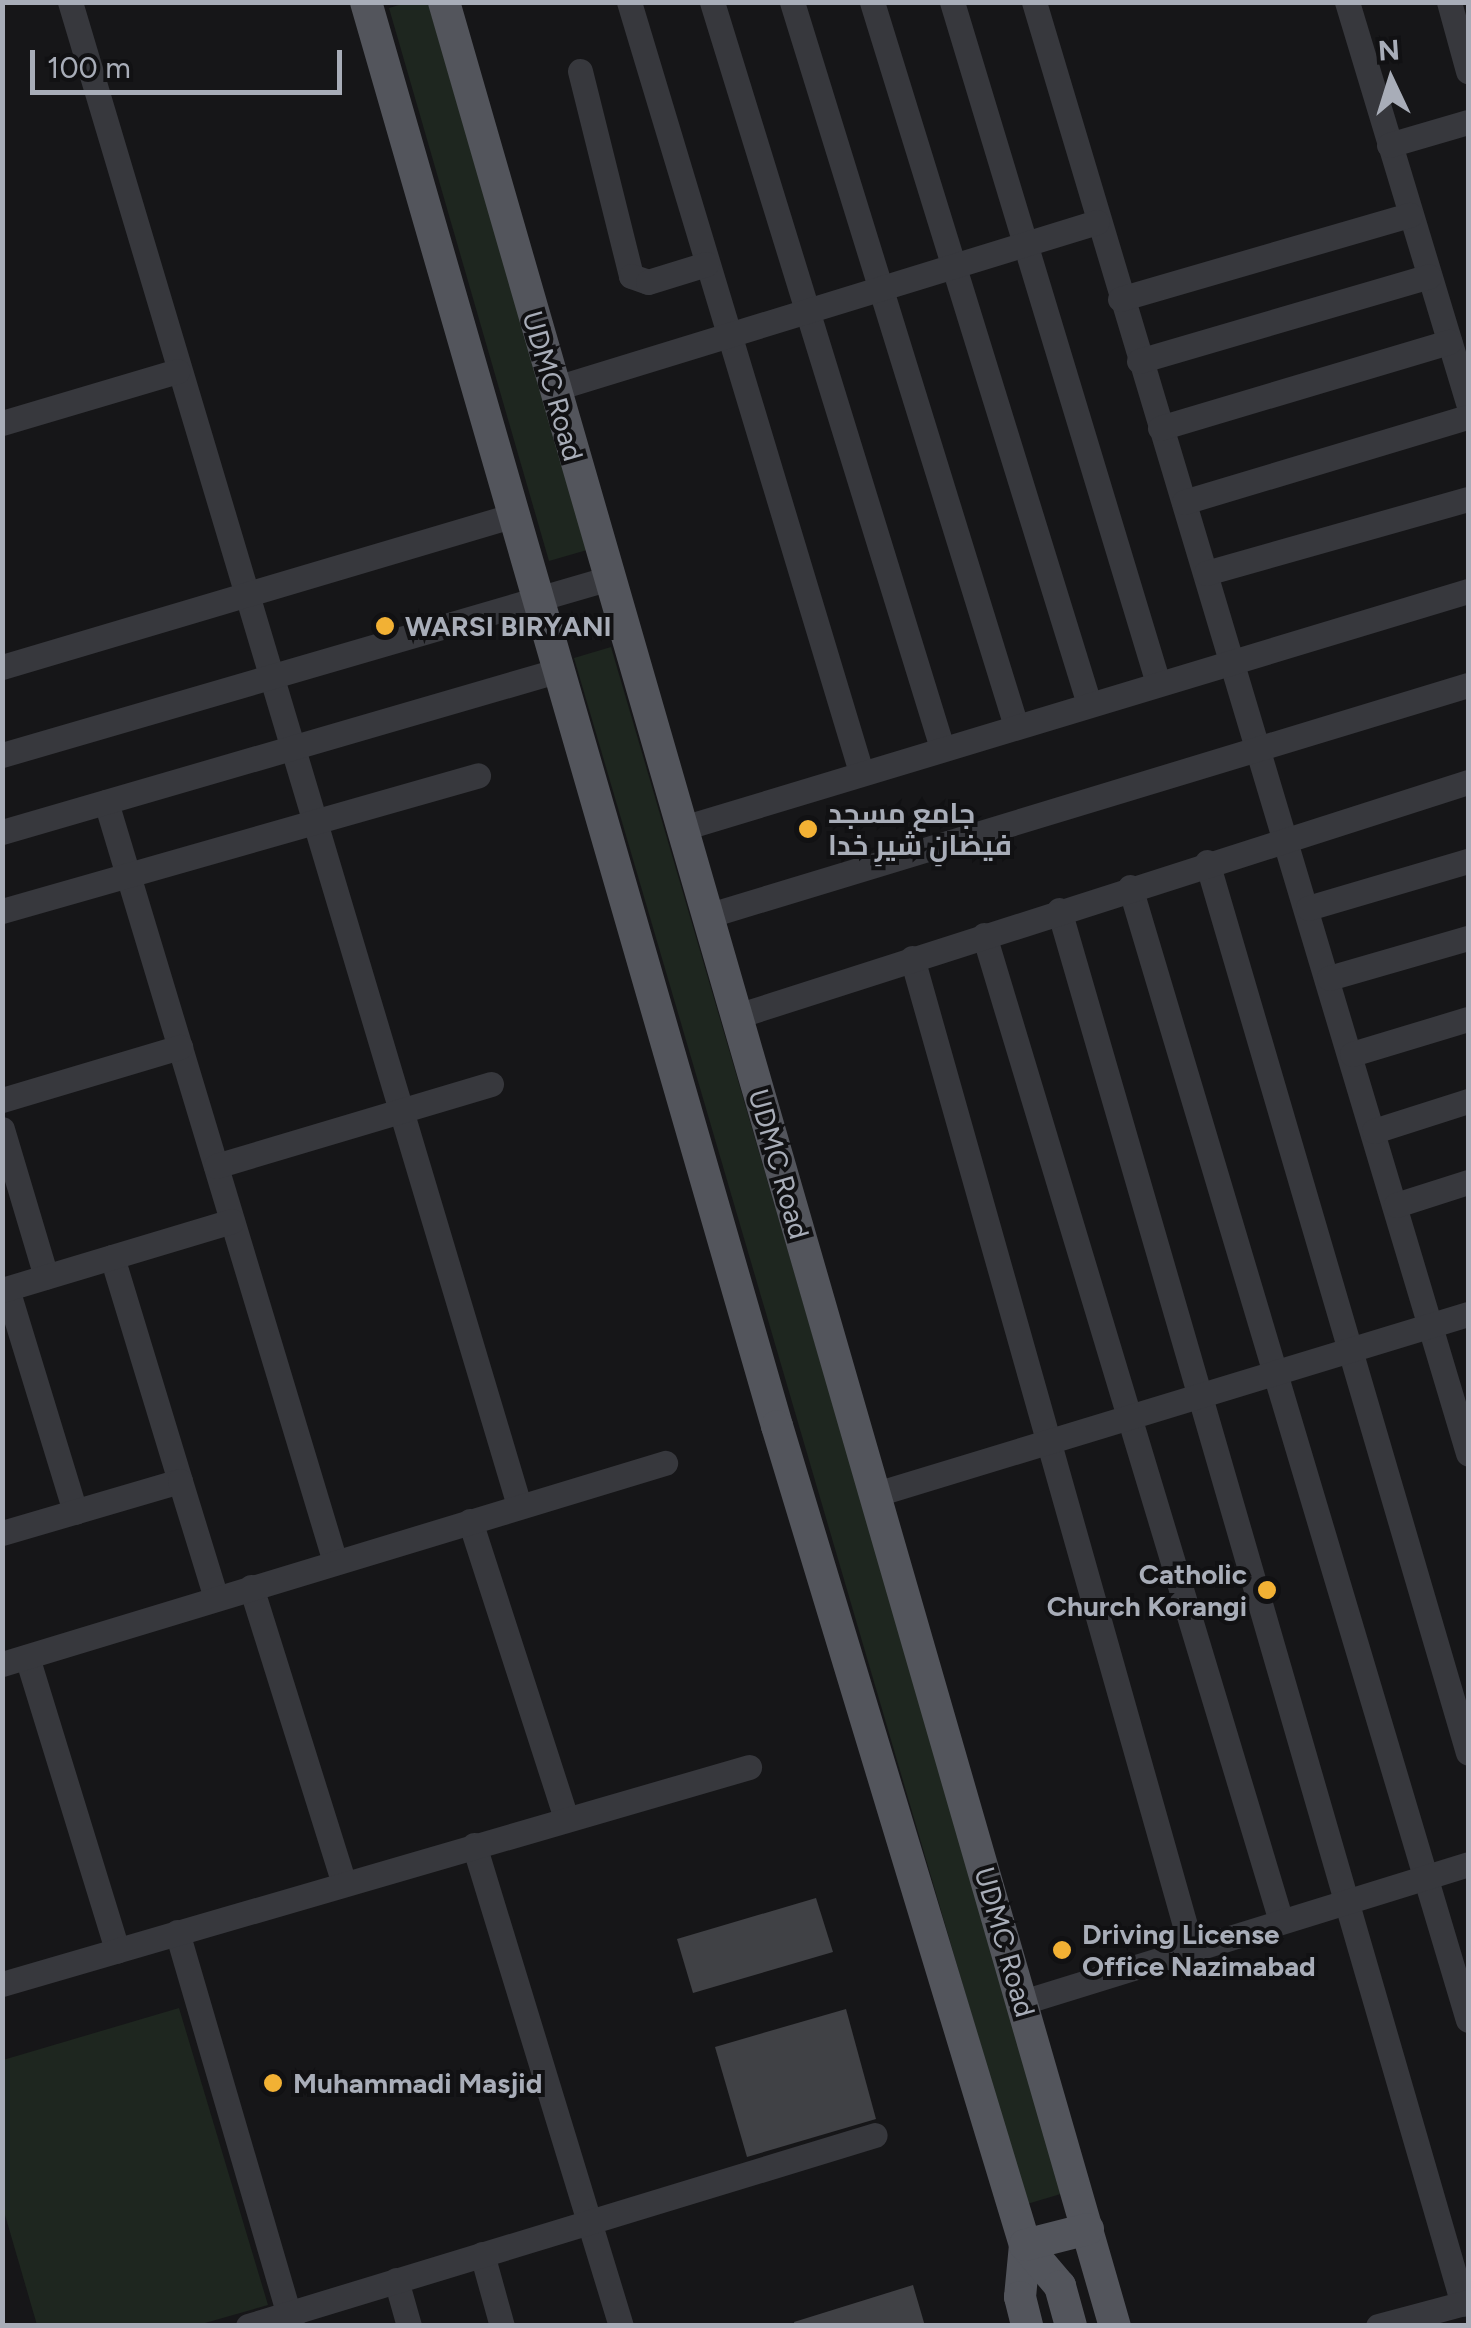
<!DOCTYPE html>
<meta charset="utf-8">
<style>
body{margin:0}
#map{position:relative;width:1471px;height:2328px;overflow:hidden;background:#161618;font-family:Figtree,Cairo,sans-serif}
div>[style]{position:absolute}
.green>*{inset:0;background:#1e261f}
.building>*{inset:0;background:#404145}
.minor>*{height:25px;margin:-12.5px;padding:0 12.5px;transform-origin:12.5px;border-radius:12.5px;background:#37383d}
.major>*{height:32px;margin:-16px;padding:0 16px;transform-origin:16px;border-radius:16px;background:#53555c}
.dots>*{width:28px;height:28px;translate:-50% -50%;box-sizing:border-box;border:5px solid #111113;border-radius:50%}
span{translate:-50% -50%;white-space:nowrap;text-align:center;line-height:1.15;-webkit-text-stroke:8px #111113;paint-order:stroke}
.street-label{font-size:28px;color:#a8adb8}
.poi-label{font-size:28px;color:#a8adb8;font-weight:700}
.left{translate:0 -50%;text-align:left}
.right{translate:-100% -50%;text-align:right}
.frame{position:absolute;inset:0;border:5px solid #a8adb8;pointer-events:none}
.north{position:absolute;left:1341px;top:30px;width:100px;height:100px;-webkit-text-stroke:8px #111113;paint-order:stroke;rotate:356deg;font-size:28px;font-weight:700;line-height:40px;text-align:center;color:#a8adb8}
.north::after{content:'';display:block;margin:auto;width:35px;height:45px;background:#a8adb8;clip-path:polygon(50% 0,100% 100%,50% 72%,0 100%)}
.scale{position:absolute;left:30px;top:50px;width:312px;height:45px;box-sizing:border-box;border:5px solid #a8adb8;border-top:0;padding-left:12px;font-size:30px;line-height:35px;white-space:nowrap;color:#a8adb8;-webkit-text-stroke:8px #111113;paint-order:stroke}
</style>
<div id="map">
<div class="green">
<div style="clip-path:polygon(406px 3px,428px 3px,587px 550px,549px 561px,389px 8px)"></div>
<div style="clip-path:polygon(611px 647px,1064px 2193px,1027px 2204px,574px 658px)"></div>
<div style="clip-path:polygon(179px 2008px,268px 2305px,198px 2325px,37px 2325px,3px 2208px,3px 2060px)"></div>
</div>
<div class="building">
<div style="clip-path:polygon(816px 1898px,833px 1952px,693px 1993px,677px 1939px)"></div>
<div style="clip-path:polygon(846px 2009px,876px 2119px,747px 2157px,715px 2047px)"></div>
<div style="clip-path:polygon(913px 2285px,925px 2326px,795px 2326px,794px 2322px)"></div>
</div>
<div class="minor">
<div style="left:70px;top:2px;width:1569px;rotate:73.37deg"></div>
<div style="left:629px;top:2px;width:804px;rotate:73.23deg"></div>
<div style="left:712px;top:2px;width:781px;rotate:72.86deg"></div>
<div style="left:792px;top:2px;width:758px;rotate:72.81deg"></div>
<div style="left:872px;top:2px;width:735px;rotate:72.82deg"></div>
<div style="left:952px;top:2px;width:711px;rotate:73.17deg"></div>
<div style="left:1034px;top:2px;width:1515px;rotate:73.35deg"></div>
<div style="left:1347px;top:2px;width:419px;rotate:73.2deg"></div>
<div style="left:1449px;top:2px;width:72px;rotate:74.6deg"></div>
<div style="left:580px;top:71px;width:211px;rotate:76deg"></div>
<div style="left:631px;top:276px;width:18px;rotate:19deg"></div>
<div style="left:648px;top:282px;width:61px;rotate:-17.2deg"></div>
<div style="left:1389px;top:145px;width:82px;rotate:-16.2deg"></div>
<div style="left:1120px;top:299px;width:302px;rotate:-16.2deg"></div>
<div style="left:1139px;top:361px;width:302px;rotate:-16.3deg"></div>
<div style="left:553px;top:389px;width:569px;rotate:-17.07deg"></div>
<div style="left:2px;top:423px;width:183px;rotate:-16.5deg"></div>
<div style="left:1160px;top:428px;width:302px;rotate:-16.6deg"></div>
<div style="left:1184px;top:502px;width:296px;rotate:-16.7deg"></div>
<div style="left:1206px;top:573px;width:272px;rotate:-15.8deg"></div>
<div style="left:2px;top:667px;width:531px;rotate:-16.52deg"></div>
<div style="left:2px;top:755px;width:633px;rotate:-16.23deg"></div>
<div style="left:106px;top:802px;width:794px;rotate:73.23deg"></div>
<div style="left:683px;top:828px;width:820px;rotate:-16.8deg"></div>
<div style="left:2px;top:832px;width:577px;rotate:-16.2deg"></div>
<div style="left:1207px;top:862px;width:928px;rotate:73.67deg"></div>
<div style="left:1130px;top:887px;width:1182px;rotate:73.39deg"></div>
<div style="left:1308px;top:908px;width:167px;rotate:-16.4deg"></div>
<div style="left:1059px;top:910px;width:1451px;rotate:73.84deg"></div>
<div style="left:2px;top:911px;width:495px;rotate:-15.9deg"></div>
<div style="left:710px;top:915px;width:792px;rotate:-16.88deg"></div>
<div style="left:984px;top:935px;width:1030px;rotate:73.24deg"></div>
<div style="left:912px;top:958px;width:1031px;rotate:74.24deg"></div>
<div style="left:1329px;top:978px;width:145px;rotate:-16.1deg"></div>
<div style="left:737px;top:1016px;width:768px;rotate:-17.75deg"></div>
<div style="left:1352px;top:1054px;width:121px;rotate:-16.8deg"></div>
<div style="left:2px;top:1100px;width:186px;rotate:-16.6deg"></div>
<div style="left:2px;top:1129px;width:154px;rotate:73.4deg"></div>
<div style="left:1374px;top:1131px;width:99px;rotate:-17.7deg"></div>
<div style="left:216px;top:1166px;width:287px;rotate:-16.6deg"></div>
<div style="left:1396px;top:1205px;width:76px;rotate:-17.7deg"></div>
<div style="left:112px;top:1257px;width:234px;rotate:73.1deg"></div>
<div style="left:7px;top:1289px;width:233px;rotate:73deg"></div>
<div style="left:2px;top:1290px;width:240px;rotate:-16.7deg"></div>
<div style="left:873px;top:1495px;width:622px;rotate:-16.92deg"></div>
<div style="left:470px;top:1521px;width:312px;rotate:72.1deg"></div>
<div style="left:2px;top:1533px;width:185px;rotate:-16.3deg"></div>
<div style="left:180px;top:1481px;width:122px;rotate:72.9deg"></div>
<div style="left:251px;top:1587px;width:310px;rotate:72.6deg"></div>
<div style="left:27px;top:1657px;width:307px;rotate:72.9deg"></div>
<div style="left:2px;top:1664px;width:693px;rotate:-16.87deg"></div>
<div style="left:474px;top:1845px;width:503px;rotate:73.01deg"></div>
<div style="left:177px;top:1932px;width:410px;rotate:73.7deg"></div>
<div style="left:2px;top:1984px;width:778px;rotate:-16.2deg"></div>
<div style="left:1023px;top:2002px;width:466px;rotate:-17.2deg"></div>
<div style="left:482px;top:2254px;width:75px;rotate:74.5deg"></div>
<div style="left:396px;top:2280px;width:48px;rotate:74.2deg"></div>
<div style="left:248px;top:2326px;width:655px;rotate:-16.94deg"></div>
<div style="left:1378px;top:2326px;width:93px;rotate:-14.9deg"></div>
</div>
<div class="major">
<div style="left:366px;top:2px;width:1482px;rotate:73.9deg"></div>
<div style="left:777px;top:1426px;width:856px;rotate:73.15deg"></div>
<div style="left:1025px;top:2245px;width:52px;rotate:95.5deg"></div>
<div style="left:1020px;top:2297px;width:30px;rotate:76deg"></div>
<div style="left:444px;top:2px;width:2419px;rotate:73.9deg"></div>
<div style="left:1025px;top:2245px;width:54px;rotate:49.5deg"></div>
<div style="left:1060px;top:2286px;width:41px;rotate:74.6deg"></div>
<div style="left:1025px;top:2245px;width:65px;rotate:-14.3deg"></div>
</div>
<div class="dots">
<div style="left:385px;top:626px;background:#f2b134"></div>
<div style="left:808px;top:829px;background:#f2b134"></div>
<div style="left:1267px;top:1590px;background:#f2b134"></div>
<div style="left:1062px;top:1950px;background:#f2b134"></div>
<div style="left:273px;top:2083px;background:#f2b134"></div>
</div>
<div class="street-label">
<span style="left:553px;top:386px;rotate:74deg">UDMC Road</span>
<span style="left:779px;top:1164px;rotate:74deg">UDMC Road</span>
<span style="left:1005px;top:1942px;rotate:74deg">UDMC Road</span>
</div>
<div class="poi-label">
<span class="left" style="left:405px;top:626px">WARSI BIRYANI</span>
<span class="left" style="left:828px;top:829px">جامع مسجد<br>فیضانِ شیرِ خدا</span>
<span class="right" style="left:1247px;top:1590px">Catholic<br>Church Korangi</span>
<span class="left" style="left:1082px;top:1950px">Driving License<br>Office Nazimabad</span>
<span class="left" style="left:293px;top:2083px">Muhammadi Masjid</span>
</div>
<div class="frame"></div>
<div class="north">N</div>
<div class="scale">100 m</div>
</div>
